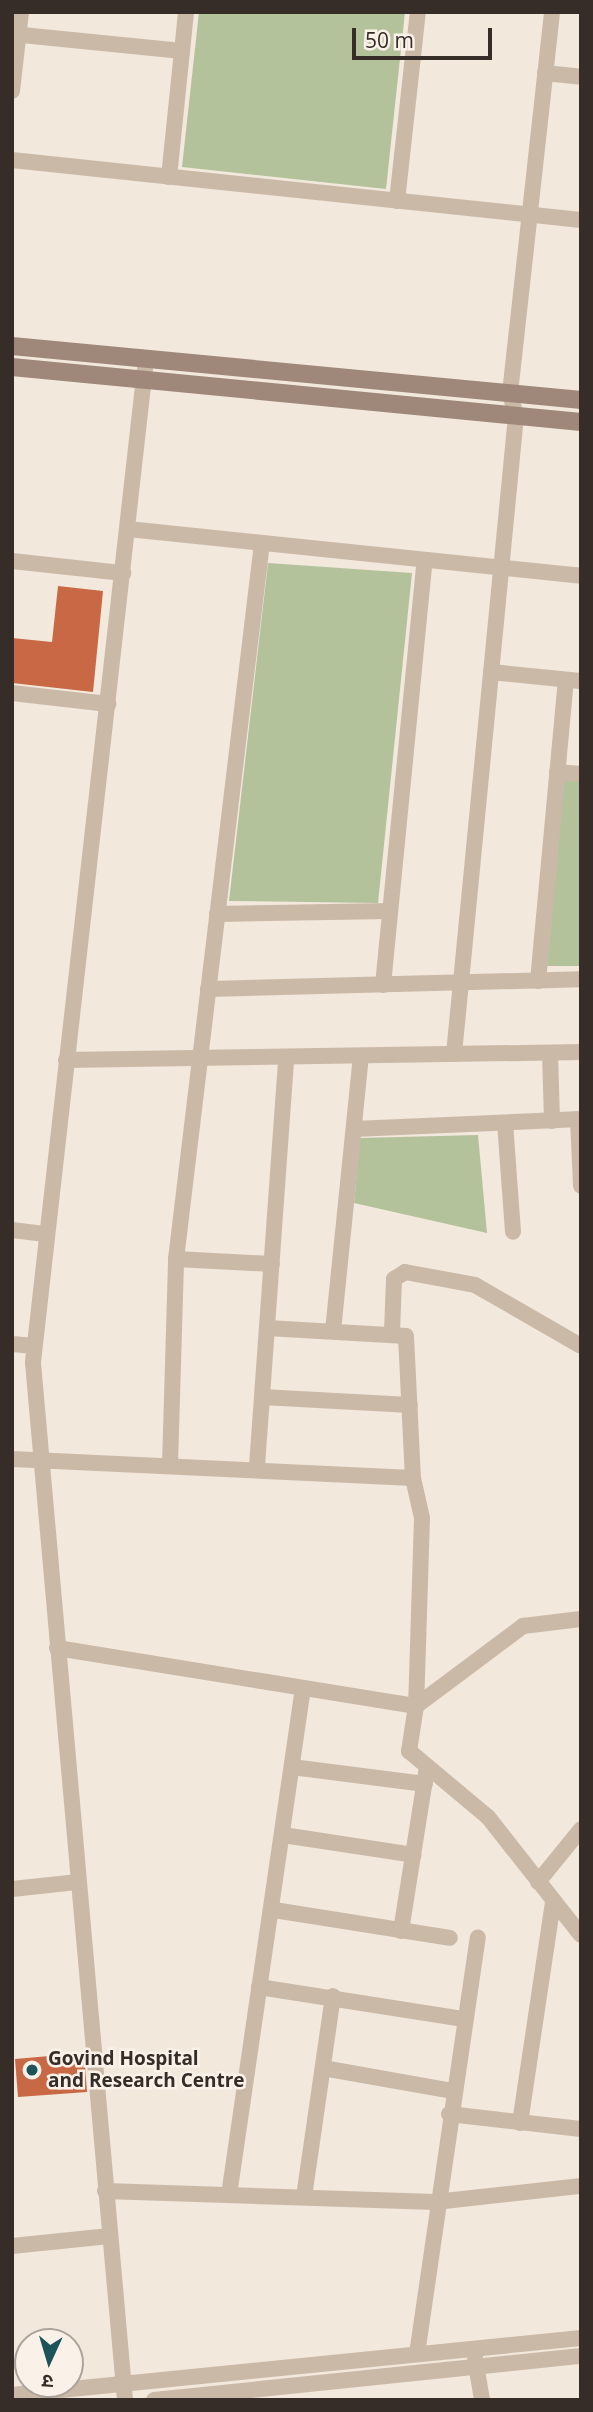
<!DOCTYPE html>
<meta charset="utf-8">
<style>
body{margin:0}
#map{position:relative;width:593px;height:2412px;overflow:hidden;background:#f2e8dc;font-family:"Open Sans","Noto Sans Devanagari",sans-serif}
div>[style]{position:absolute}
.green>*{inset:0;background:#b4c29c}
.building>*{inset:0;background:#c86845}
.street>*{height:16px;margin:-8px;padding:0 8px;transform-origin:8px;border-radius:8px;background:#cbb9a8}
.secondary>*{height:18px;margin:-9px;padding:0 9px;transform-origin:9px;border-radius:9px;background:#9f8879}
.dots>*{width:19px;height:19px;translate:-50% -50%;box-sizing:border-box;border:4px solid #faf2e9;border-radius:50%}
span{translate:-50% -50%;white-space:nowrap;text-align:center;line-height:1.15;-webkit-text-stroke:5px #faf2e9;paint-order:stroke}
.poi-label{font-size:19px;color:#372d28;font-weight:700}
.left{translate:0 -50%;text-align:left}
.frame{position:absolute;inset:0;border:14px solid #372d28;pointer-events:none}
.north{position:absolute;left:14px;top:2328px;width:70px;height:70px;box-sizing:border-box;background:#faf2e9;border:2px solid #aca39c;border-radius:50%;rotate:184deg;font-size:19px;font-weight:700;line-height:28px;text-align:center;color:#372d28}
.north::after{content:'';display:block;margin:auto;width:24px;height:32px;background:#1d545a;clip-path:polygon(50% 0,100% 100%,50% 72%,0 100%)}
.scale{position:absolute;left:352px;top:28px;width:140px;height:32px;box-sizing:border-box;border:4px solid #372d28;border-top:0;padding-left:9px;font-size:21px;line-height:24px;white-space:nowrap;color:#372d28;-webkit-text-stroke:5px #faf2e9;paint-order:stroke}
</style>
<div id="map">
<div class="green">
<div style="clip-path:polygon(199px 12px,405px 12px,386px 189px,182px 167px)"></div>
<div style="clip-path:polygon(268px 563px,412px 573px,378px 903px,229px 901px)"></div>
<div style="clip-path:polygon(564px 778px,581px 778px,581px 966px,547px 966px)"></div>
<div style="clip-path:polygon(478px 1135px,487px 1233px,354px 1203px,360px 1138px)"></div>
</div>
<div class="building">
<div style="clip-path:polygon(58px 586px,103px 591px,93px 692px,12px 683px,12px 638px,52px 642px)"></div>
<div style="clip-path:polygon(84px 2053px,87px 2092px,18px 2097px,15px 2059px)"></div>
</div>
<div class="street">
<div style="left:12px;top:34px;width:171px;rotate:5.7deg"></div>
<div style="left:545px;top:73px;width:36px;rotate:6deg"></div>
<div style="left:12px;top:91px;width:80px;rotate:-83.5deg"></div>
<div style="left:12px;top:160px;width:572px;rotate:6.02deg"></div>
<div style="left:169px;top:177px;width:166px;rotate:-84.1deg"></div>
<div style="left:397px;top:201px;width:190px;rotate:-83.7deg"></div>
<div style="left:128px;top:529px;width:455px;rotate:5.9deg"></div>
<div style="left:12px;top:561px;width:112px;rotate:6.2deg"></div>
<div style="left:491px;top:672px;width:90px;rotate:5.7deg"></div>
<div style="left:12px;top:693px;width:97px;rotate:6.5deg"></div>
<div style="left:557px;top:772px;width:24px;rotate:5deg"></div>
<div style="left:217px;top:914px;width:173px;rotate:-1deg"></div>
<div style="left:538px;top:981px;width:302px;rotate:-84.7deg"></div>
<div style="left:383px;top:985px;width:427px;rotate:-84.4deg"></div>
<div style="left:208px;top:989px;width:373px;rotate:-1.5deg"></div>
<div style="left:550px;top:1053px;width:68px;rotate:88.3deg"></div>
<div style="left:454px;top:1054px;width:641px;rotate:-84.45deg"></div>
<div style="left:516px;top:416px;width:24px;rotate:-105deg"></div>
<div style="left:510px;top:393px;width:383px;rotate:-83.7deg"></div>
<div style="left:66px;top:1060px;width:515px;rotate:-0.89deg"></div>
<div style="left:578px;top:1119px;width:67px;rotate:87.4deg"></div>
<div style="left:505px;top:1123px;width:109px;rotate:85.8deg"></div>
<div style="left:354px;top:1129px;width:227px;rotate:-2.5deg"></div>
<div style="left:12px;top:1230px;width:32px;rotate:7deg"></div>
<div style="left:176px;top:1259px;width:96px;rotate:3deg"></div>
<div style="left:267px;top:1328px;width:139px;rotate:3.3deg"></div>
<div style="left:406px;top:1336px;width:142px;rotate:87.2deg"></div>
<div style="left:413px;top:1478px;width:41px;rotate:77.3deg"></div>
<div style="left:422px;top:1518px;width:188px;rotate:91.8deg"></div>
<div style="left:416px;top:1706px;width:134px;rotate:-36.8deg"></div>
<div style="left:523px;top:1626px;width:58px;rotate:-6.9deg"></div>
<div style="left:333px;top:1331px;width:275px;rotate:-84.2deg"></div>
<div style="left:392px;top:1332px;width:53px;rotate:-87.8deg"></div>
<div style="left:394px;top:1279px;width:13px;rotate:-32deg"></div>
<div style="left:405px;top:1272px;width:71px;rotate:10.5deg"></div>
<div style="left:475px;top:1285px;width:122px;rotate:29.9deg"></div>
<div style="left:12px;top:1344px;width:22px;rotate:5deg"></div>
<div style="left:262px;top:1397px;width:148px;rotate:3.1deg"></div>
<div style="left:12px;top:1459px;width:401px;rotate:2.7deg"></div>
<div style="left:170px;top:1465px;width:206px;rotate:-88.3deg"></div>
<div style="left:176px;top:1259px;width:721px;rotate:-83.15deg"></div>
<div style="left:257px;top:1466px;width:408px;rotate:-85.9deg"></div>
<div style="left:57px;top:1648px;width:364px;rotate:9.2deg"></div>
<div style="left:416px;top:1706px;width:46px;rotate:98.8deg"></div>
<div style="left:409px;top:1751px;width:103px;rotate:39.9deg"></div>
<div style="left:488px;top:1817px;width:150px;rotate:51.8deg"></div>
<div style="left:292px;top:1767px;width:134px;rotate:7.3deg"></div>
<div style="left:283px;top:1835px;width:132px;rotate:8.7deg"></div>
<div style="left:538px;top:1882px;width:68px;rotate:-50.9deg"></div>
<div style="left:12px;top:1889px;width:65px;rotate:-6.1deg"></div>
<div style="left:274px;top:1910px;width:178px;rotate:9deg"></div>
<div style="left:401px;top:1931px;width:166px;rotate:-81deg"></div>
<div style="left:259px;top:1987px;width:206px;rotate:8.9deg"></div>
<div style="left:323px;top:2068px;width:131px;rotate:10.1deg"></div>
<div style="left:449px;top:2114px;width:133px;rotate:6.5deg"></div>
<div style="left:520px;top:2123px;width:224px;rotate:-81.5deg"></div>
<div style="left:105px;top:2191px;width:330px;rotate:1.9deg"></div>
<div style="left:435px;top:2202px;width:147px;rotate:-6.3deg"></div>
<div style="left:229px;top:2195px;width:512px;rotate:-81.7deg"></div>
<div style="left:304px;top:2197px;width:203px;rotate:-81.8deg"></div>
<div style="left:12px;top:2246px;width:98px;rotate:-5.9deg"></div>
<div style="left:417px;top:2354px;width:421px;rotate:-81.7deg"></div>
<div style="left:475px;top:2358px;width:43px;rotate:80.5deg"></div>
<div style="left:12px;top:2395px;width:572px;rotate:-5.72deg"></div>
<div style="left:125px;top:2400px;width:1042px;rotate:-95.07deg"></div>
<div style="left:33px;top:1362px;width:1009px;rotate:-83.57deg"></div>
<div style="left:154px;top:2400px;width:429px;rotate:-5.9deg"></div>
</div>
<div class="secondary">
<div style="left:12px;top:346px;width:572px;rotate:5.42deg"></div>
<div style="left:12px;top:367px;width:572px;rotate:5.52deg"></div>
</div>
<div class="dots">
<div style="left:32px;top:2070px;background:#1d545a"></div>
</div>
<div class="poi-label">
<span class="left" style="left:48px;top:2070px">Govind Hospital<br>and Research Centre</span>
</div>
<div class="frame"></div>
<div class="north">उ</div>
<div class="scale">50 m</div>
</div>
